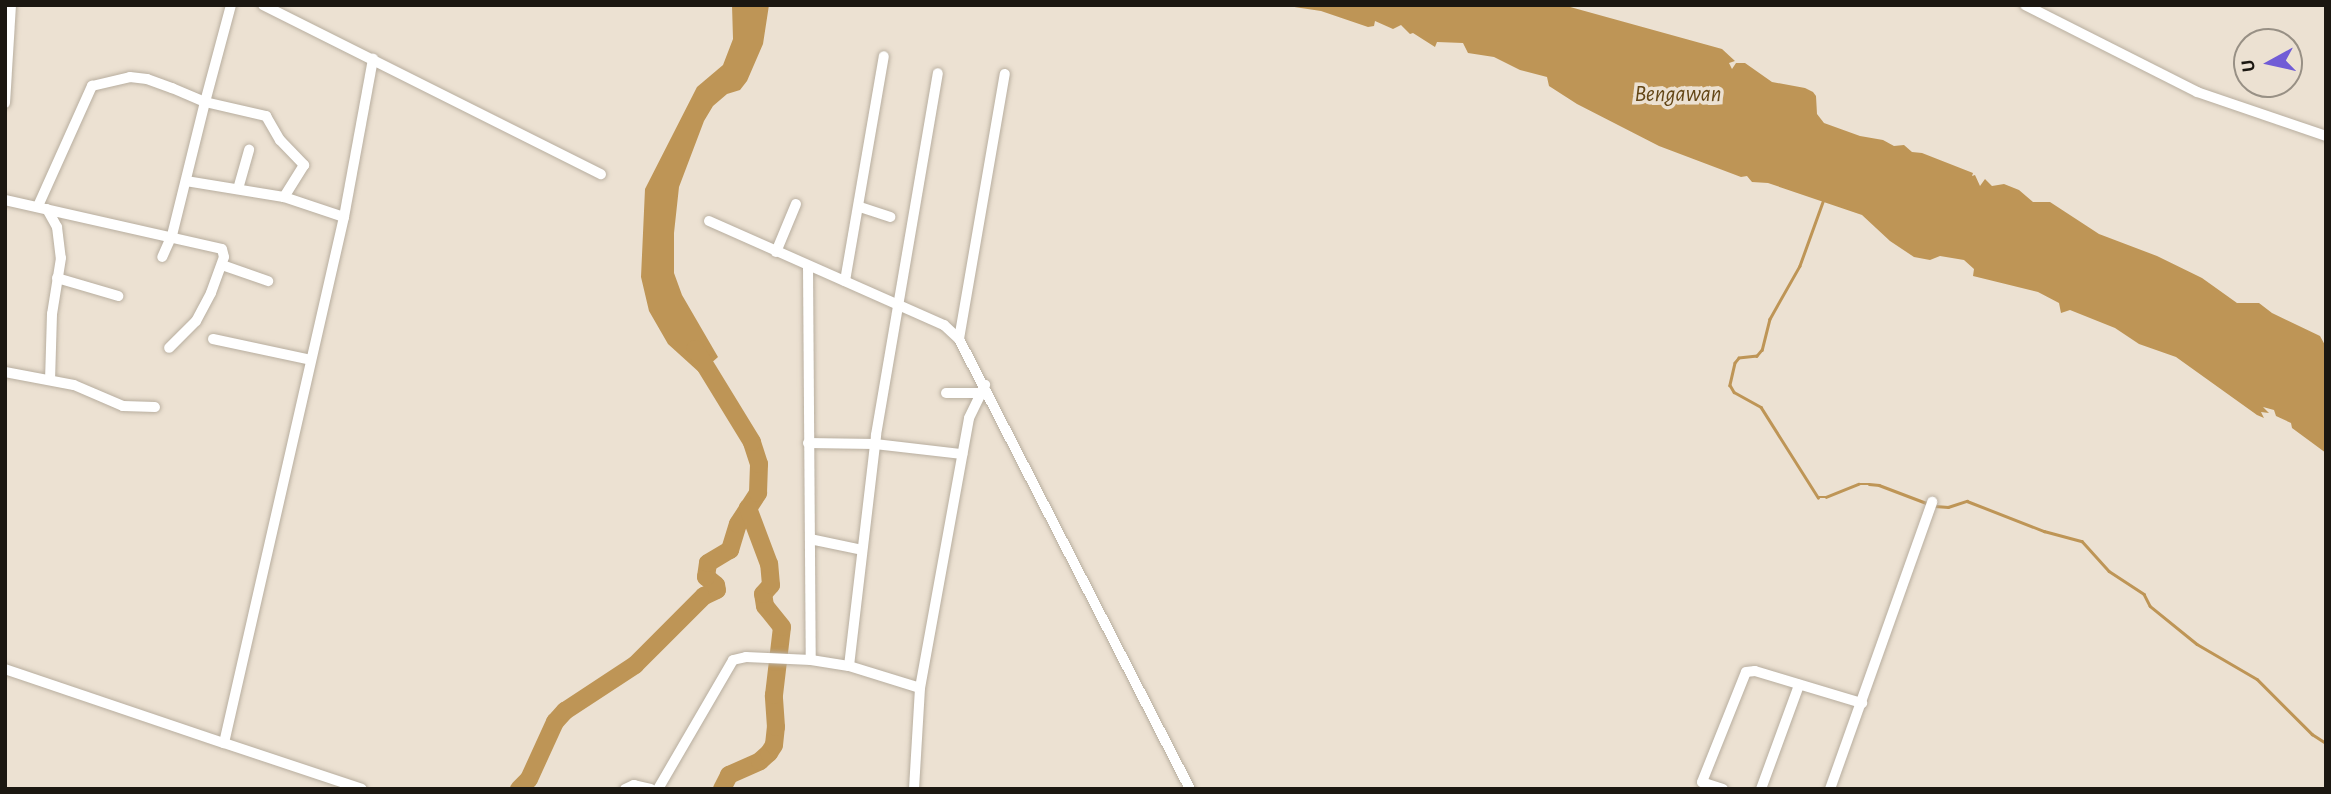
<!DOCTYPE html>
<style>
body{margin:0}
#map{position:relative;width:2331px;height:794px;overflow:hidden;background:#ece1d2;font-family:"Alegreya Sans",sans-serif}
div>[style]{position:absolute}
.water>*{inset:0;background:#be9556}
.stream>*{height:2.5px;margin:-1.25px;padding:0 1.25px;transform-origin:1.25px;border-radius:1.25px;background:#be9556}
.river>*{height:18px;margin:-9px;padding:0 9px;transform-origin:9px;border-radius:9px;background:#be9556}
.roads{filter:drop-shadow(0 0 2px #b8ae9f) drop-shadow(0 0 2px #b8ae9f)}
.minor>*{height:10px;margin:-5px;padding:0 5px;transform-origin:5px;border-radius:5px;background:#fff}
span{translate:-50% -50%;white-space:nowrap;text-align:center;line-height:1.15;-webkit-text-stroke:7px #ece1d2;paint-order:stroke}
.water-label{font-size:23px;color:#644717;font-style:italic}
.frame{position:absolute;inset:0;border:7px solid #1b1711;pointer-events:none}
.north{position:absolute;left:2233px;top:28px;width:70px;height:70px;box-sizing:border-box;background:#ece1d2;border:2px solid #989085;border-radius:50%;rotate:262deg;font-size:19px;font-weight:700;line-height:28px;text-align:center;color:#1b1711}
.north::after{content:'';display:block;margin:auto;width:24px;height:32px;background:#715cd6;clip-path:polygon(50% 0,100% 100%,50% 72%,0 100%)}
</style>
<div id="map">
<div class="water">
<div style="clip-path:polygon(732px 5px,769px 5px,763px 44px,747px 81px,740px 90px,727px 94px,713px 106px,704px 121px,679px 187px,674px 233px,674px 273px,682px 295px,718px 357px,700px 373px,668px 344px,649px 311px,641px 277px,645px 189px,697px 87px,723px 65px,733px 39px)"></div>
<div style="clip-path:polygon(1281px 5px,1563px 5px,1722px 49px,1735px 61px,1729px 63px,1732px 69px,1736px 63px,1745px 63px,1772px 82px,1805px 88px,1813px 92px,1816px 96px,1817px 114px,1824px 123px,1860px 136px,1883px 140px,1894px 146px,1904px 145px,1912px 152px,1922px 153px,1973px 173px,1972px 176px,1975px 175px,1980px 186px,1985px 179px,1992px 186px,2004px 184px,2019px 190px,2033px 202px,2050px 202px,2099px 234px,2157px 256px,2202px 278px,2237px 303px,2259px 303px,2272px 313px,2320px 336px,2326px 347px,2326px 453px,2292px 428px,2291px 423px,2276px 416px,2274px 410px,2263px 407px,2269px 413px,2261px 412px,2264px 418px,2257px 415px,2176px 357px,2139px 344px,2115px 328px,2070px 310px,2061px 313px,2059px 303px,2038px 292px,1973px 276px,1974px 269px,1964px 260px,1940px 256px,1930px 260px,1914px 257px,1890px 241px,1862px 215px,1768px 183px,1752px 182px,1747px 176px,1741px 177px,1659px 146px,1577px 104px,1549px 86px,1547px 77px,1520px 70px,1494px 57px,1468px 53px,1463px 43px,1437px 42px,1435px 47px,1413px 33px,1410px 34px,1401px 25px,1393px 29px,1375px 21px,1374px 26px,1368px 27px,1321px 11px)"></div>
</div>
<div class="stream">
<div style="left:1823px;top:202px;width:68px;rotate:109.8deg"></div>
<div style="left:1800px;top:266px;width:61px;rotate:119.5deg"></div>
<div style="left:1770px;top:319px;width:32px;rotate:104deg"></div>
<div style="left:1762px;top:350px;width:8px;rotate:130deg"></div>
<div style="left:1757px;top:356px;width:18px;rotate:174deg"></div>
<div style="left:1739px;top:358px;width:6px;rotate:129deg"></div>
<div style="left:1735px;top:363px;width:23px;rotate:103deg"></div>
<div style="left:1730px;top:385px;width:8px;rotate:60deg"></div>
<div style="left:1734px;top:392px;width:31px;rotate:29deg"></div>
<div style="left:1761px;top:407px;width:107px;rotate:57.7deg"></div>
<div style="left:1818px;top:497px;width:8px"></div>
<div style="left:1826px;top:497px;width:35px;rotate:-22deg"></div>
<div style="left:1859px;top:484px;width:10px"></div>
<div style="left:1869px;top:484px;width:10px;rotate:6deg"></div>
<div style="left:1879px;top:485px;width:53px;rotate:20.8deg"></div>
<div style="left:1935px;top:506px;width:13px;rotate:4deg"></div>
<div style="left:1948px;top:507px;width:20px;rotate:-18deg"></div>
<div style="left:1967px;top:501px;width:83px;rotate:21.3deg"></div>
<div style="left:2044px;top:531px;width:39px;rotate:15deg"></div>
<div style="left:2082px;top:541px;width:40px;rotate:48deg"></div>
<div style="left:2109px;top:571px;width:42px;rotate:33.3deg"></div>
<div style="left:2144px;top:594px;width:13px;rotate:63deg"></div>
<div style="left:2150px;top:606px;width:60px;rotate:39deg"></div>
<div style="left:2197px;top:644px;width:69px;rotate:30.3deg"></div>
<div style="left:2257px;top:679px;width:78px;rotate:45deg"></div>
<div style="left:2312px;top:734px;width:17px;rotate:33deg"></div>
</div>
<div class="river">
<div style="left:519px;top:789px;width:14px;rotate:-45deg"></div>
<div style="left:529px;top:779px;width:63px;rotate:-65.5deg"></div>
<div style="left:555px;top:722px;width:15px;rotate:-48deg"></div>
<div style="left:565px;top:711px;width:84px;rotate:-33.3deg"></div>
<div style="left:635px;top:665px;width:98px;rotate:-45deg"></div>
<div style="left:704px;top:596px;width:14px;rotate:-25deg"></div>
<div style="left:717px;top:590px;width:5px;rotate:-101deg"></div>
<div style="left:716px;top:585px;width:13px;rotate:-141deg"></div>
<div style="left:706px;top:577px;width:14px;rotate:-82deg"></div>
<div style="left:708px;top:563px;width:26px;rotate:-31deg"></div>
<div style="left:730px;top:550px;width:27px;rotate:-73deg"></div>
<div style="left:738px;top:524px;width:37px;rotate:-57deg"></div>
<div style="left:758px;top:493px;width:29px;rotate:-88deg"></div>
<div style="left:759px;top:464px;width:23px;rotate:-108deg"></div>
<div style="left:752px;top:442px;width:109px;rotate:-121.5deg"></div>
<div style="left:722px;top:789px;width:16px;rotate:-63deg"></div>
<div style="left:729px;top:775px;width:34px;rotate:-24deg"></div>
<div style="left:760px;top:761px;width:12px;rotate:-42deg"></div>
<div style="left:769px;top:753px;width:9px;rotate:-58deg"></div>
<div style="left:774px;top:745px;width:18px;rotate:-84deg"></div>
<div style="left:776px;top:727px;width:32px;rotate:-94deg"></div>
<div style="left:774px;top:695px;width:68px;rotate:-83.3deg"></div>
<div style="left:782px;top:627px;width:27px;rotate:-129deg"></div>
<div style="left:765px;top:606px;width:12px;rotate:-99deg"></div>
<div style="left:763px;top:594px;width:12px;rotate:-48deg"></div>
<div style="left:771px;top:585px;width:21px;rotate:-95deg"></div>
<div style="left:769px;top:564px;width:60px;rotate:-110.6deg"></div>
</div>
<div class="roads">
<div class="minor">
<div style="left:231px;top:5px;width:100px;rotate:105deg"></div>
<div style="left:205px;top:102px;width:63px;rotate:12.9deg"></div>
<div style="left:266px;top:116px;width:28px;rotate:60deg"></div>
<div style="left:280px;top:140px;width:35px;rotate:46deg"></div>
<div style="left:304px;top:165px;width:38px;rotate:122deg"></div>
<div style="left:263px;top:5px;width:378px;rotate:26.6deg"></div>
<div style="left:2025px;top:5px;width:193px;rotate:26.8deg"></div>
<div style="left:2197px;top:92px;width:136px;rotate:18.8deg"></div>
<div style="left:5px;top:103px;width:98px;rotate:-86.5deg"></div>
<div style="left:186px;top:181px;width:99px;rotate:9.3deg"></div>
<div style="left:284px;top:197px;width:63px;rotate:18.4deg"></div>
<div style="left:238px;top:189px;width:41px;rotate:-74.2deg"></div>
<div style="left:5px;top:200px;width:222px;rotate:12.7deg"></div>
<div style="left:222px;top:249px;width:8px;rotate:76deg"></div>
<div style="left:224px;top:257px;width:38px;rotate:110deg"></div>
<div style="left:211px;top:293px;width:32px;rotate:118deg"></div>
<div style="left:196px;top:321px;width:38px;rotate:135deg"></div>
<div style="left:38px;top:206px;width:132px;rotate:-65.8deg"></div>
<div style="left:92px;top:86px;width:39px;rotate:-13deg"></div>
<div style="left:130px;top:77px;width:17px;rotate:7deg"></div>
<div style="left:147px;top:79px;width:27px;rotate:20deg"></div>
<div style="left:172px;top:88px;width:36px;rotate:23deg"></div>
<div style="left:205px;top:102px;width:137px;rotate:103.9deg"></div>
<div style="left:172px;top:235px;width:24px;rotate:114deg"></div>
<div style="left:860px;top:207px;width:32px;rotate:18deg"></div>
<div style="left:47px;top:209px;width:21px;rotate:61deg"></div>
<div style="left:57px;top:227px;width:31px;rotate:83deg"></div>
<div style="left:61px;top:258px;width:57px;rotate:99.1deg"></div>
<div style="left:52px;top:314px;width:66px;rotate:91.7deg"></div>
<div style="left:709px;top:221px;width:257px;rotate:23.9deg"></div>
<div style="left:944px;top:325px;width:21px;rotate:43deg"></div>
<div style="left:959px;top:339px;width:506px;rotate:62.83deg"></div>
<div style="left:776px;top:252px;width:52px;rotate:-67.4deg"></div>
<div style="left:222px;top:265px;width:49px;rotate:19.2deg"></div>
<div style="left:808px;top:266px;width:394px;rotate:89.6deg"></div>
<div style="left:57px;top:278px;width:64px;rotate:16.4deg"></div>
<div style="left:845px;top:281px;width:228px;rotate:-80.2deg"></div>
<div style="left:213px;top:339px;width:100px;rotate:12.1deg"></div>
<div style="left:959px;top:339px;width:269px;rotate:-80.2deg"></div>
<div style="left:5px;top:372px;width:70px;rotate:10.7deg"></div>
<div style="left:74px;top:385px;width:53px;rotate:23.2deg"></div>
<div style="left:123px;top:406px;width:32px;rotate:2deg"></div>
<div style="left:946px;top:393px;width:34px"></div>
<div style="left:808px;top:443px;width:67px;rotate:0.9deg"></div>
<div style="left:875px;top:444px;width:88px;rotate:6.6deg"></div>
<div style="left:810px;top:539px;width:53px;rotate:11.9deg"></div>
<div style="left:849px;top:666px;width:233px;rotate:-83.3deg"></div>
<div style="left:876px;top:435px;width:367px;rotate:-80.3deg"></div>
<div style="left:5px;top:669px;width:231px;rotate:18.7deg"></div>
<div style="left:224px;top:743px;width:540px;rotate:-77.15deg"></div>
<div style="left:344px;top:217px;width:161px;rotate:-79.6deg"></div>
<div style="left:224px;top:743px;width:145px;rotate:18.4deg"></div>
<div style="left:625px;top:789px;width:10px;rotate:-24deg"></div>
<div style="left:634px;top:785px;width:17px;rotate:13deg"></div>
<div style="left:658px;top:789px;width:149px;rotate:-59.8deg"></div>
<div style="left:733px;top:660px;width:13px;rotate:-13deg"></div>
<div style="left:746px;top:657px;width:65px;rotate:2.6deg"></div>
<div style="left:811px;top:660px;width:38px;rotate:9deg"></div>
<div style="left:849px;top:666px;width:74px;rotate:17.2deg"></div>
<div style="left:914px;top:789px;width:101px;rotate:-86.6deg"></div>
<div style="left:920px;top:688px;width:274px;rotate:-79.7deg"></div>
<div style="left:969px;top:418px;width:37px;rotate:-64deg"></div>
<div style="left:1723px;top:789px;width:22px;rotate:-162deg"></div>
<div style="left:1702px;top:782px;width:118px;rotate:-68.2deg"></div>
<div style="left:1746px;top:672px;width:9px;rotate:-6deg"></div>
<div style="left:1755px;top:671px;width:112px;rotate:16.7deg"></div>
<div style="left:1761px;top:789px;width:111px;rotate:-69.9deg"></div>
<div style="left:1830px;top:789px;width:305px;rotate:-70.4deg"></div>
</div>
</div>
<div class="water-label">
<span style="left:1678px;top:95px">Bengawan</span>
</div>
<div class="frame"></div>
<div class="north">U</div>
</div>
